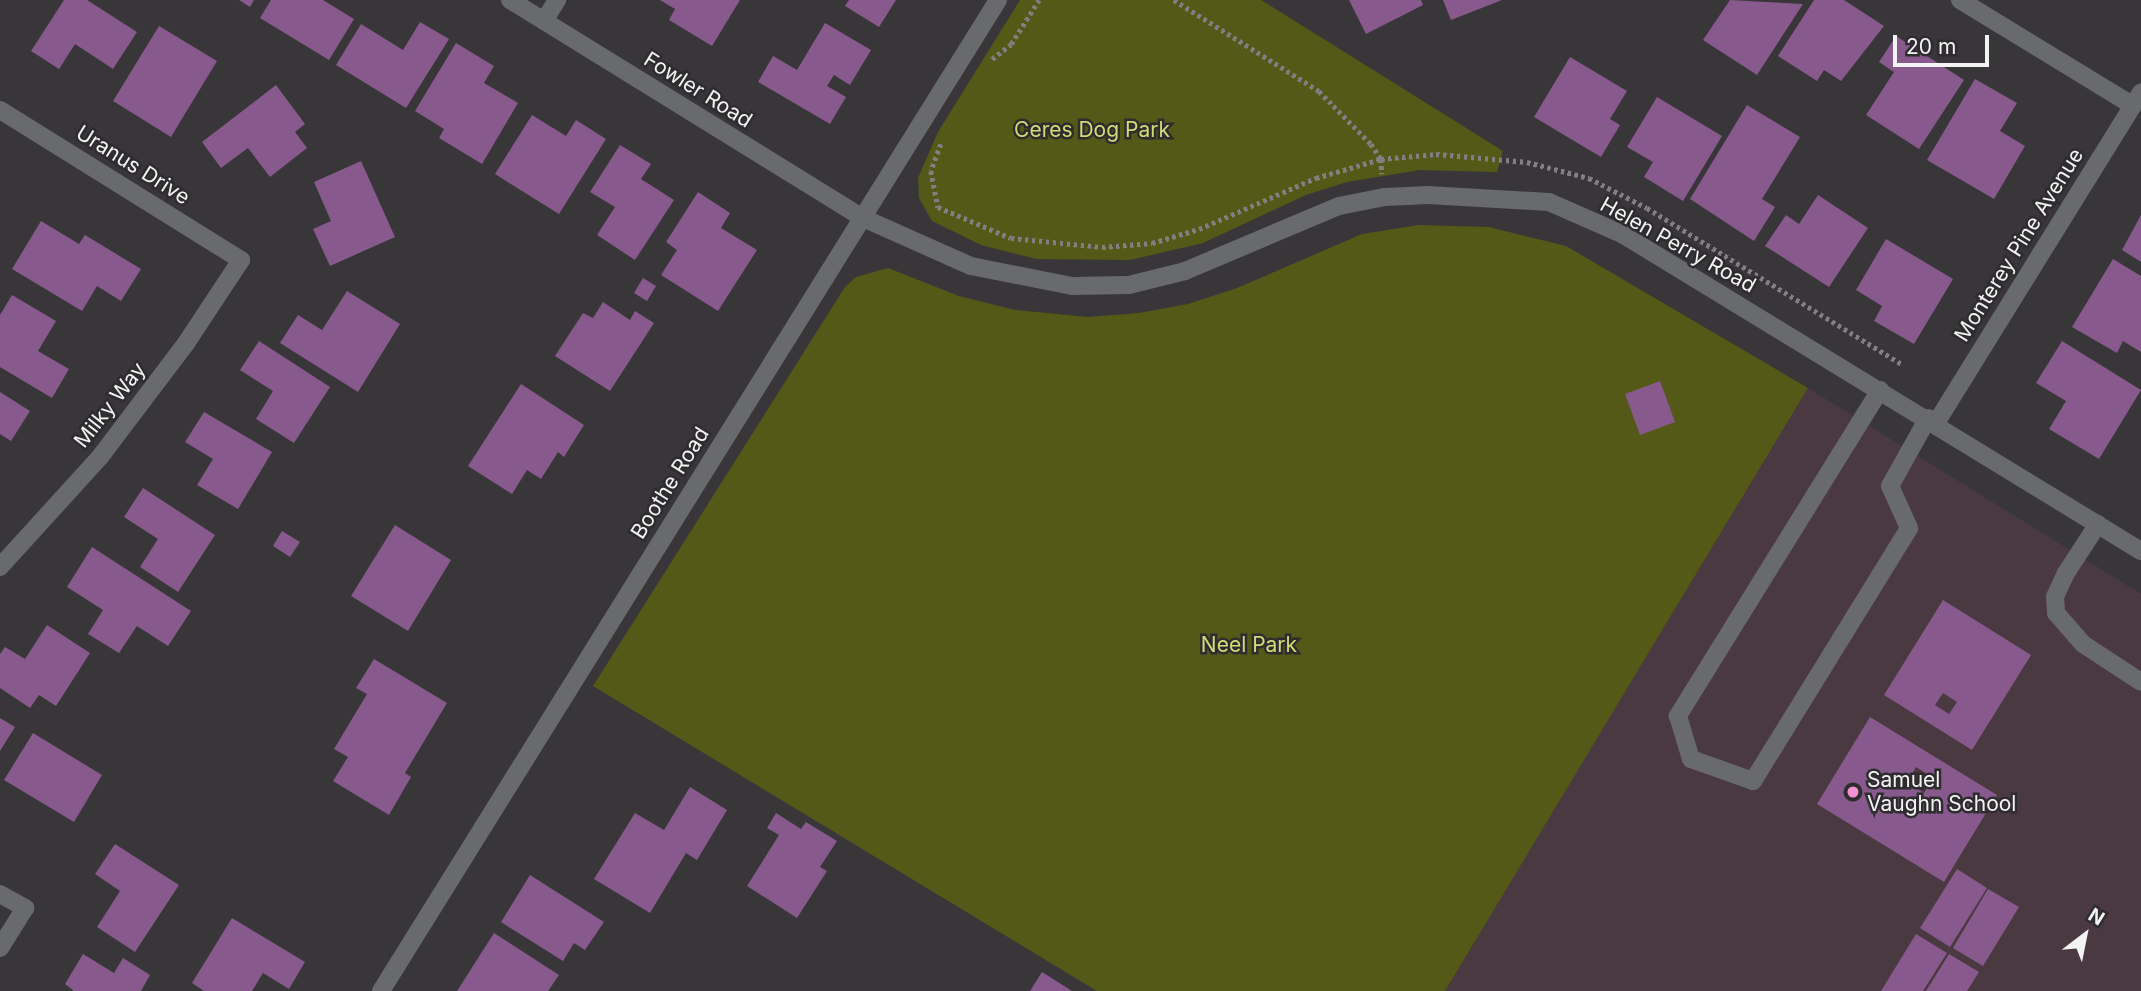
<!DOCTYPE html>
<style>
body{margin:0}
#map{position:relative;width:2141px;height:991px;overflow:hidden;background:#393639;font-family:Inter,sans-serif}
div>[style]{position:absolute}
.education>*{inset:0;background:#4b3942}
.green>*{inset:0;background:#545918}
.building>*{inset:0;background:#87598c}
.path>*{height:4.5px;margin-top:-2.25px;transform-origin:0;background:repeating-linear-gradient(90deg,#817f81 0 3.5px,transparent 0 7px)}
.minor>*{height:18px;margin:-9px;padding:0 9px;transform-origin:9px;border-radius:9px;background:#696a6b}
.dots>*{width:19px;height:19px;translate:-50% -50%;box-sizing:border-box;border:4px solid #2e2c2f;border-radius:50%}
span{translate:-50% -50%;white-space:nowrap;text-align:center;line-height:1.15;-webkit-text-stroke:5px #2e2c2f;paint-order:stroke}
.street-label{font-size:21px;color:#f4f3f4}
.park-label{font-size:21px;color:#d1db77}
.poi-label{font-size:21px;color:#f4f3f4}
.left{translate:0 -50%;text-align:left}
.north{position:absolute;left:2050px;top:900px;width:70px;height:70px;-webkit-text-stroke:5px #2e2c2f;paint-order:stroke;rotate:32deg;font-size:19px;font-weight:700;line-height:28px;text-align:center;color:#f4f3f4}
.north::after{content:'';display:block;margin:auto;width:24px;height:32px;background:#f4f3f4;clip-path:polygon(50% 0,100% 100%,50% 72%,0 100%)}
.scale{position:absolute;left:1893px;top:35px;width:96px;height:32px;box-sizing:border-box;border:4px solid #f4f3f4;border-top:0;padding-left:9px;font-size:21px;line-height:24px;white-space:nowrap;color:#f4f3f4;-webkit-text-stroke:5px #2e2c2f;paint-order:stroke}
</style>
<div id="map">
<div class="education">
<div style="clip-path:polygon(1808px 388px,2141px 594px,2141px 991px,1445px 991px)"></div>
</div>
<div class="green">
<div style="clip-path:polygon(1020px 0,1261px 0,1503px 151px,1497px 172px,1420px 170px,1347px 182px,1306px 195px,1203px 243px,1130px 260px,1036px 259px,981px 245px,932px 221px,919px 198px,918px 178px,938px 132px)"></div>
<div style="clip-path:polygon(1419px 225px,1489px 227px,1566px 246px,1808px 388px,1445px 991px,1097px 991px,593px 686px,845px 287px,856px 277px,888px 268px,959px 296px,1015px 310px,1088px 317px,1139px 313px,1188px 304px,1237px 288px,1362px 234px)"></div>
</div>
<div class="building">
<div style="clip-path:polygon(64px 0,87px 0,137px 32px,113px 69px,75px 44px,59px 69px,31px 51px)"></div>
<div style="clip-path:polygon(239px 0,254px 0,250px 7px)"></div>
<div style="clip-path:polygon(271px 0,323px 0,354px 19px,329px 60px,260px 18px)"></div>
<div style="clip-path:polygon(660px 0,740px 0,712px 46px,669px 20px,675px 9px)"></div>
<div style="clip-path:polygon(849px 0,896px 0,879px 27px,845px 6px)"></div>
<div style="clip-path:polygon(1349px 0,1421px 0,1423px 5px,1366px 34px)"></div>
<div style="clip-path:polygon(1443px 0,1502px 0,1451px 20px)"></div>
<div style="clip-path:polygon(1730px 0,1803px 4px,1757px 75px,1703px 40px)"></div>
<div style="clip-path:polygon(1814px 0,1844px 0,1884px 26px,1841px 81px,1824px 70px,1817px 81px,1778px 56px)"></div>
<div style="clip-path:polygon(420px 22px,449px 39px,406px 108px,336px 65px,361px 24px,403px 50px)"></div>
<div style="clip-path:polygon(825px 23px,871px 50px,850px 85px,834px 75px,827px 86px,846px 97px,830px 124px,758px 82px,773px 56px,797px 70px)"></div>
<div style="clip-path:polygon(159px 26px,217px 61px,171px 137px,113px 101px)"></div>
<div style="clip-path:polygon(1896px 36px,1964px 80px,1919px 149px,1866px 115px,1894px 72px,1879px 62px)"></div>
<div style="clip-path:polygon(456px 43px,494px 66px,484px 83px,518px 103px,482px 164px,439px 138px,444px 129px,415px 111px)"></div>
<div style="clip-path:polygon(1570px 57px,1627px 91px,1610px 119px,1620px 125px,1601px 157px,1534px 117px)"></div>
<div style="clip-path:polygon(1975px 79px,2017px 103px,2000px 131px,2025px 146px,1994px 199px,1927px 160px)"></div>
<div style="clip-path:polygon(276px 85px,305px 124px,295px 132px,307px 148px,270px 177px,248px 148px,221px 168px,202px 142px)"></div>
<div style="clip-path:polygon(1657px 97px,1722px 136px,1683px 201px,1644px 177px,1653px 162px,1627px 147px)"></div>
<div style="clip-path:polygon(1747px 105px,1800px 137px,1762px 199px,1775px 207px,1754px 241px,1690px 199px)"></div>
<div style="clip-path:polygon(532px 115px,566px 136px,576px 120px,606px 139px,559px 214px,495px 174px)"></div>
<div style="clip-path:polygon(620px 145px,651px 164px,641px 179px,674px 200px,635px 260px,597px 235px,615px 207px,590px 192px)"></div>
<div style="clip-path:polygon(361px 161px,395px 237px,330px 266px,313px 229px,331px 221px,314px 182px)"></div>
<div style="clip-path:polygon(698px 192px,730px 213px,721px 228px,757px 250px,718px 311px,661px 275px,677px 250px,666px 242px)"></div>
<div style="clip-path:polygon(1818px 195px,1868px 228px,1829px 287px,1765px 246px,1786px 215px,1799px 224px)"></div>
<div style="clip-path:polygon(2141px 215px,2141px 262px,2122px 250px)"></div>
<div style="clip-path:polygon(41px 221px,79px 244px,85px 235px,141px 269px,121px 301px,97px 286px,82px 311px,12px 269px)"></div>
<div style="clip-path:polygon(1886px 239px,1953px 279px,1914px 344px,1874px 321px,1882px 306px,1856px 290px)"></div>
<div style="clip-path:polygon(2113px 259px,2141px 276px,2141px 352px,2123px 341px,2117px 353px,2072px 327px)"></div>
<div style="clip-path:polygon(643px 278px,656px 286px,647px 301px,634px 293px)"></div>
<div style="clip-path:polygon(347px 291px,400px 324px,358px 392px,280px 343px,298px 315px,322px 330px)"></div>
<div style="clip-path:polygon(12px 295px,56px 321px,38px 351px,69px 369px,52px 398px,0 367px,0 315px)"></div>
<div style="clip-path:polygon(603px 302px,630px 320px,635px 311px,654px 323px,610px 391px,555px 356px,583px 313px,593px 318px)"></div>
<div style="clip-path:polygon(259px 341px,330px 387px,294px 443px,256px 419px,273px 391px,240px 370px)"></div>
<div style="clip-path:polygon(2062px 341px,2141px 390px,2099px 459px,2049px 429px,2066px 401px,2036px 383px)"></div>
<div style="clip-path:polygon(1660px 381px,1675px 422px,1640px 435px,1625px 394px)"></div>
<div style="clip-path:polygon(521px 384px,584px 425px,564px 457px,558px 452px,541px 479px,527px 470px,512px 494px,468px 466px)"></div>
<div style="clip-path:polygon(0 392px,30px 411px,11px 441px,0 434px)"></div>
<div style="clip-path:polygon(204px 412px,272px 452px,238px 509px,197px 485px,213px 459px,185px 442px)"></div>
<div style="clip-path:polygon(143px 488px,215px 535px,178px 592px,140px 567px,158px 539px,124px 517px)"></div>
<div style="clip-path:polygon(395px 525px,451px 560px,408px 631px,351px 596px)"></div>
<div style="clip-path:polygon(282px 531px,300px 542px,290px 557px,273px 546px)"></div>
<div style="clip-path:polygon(92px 547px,191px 611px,168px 646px,137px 626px,119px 653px,88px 634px,103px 610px,67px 587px)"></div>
<div style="clip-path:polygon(evenodd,1943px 600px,2031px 655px,1972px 750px,1884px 695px,1943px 600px,1943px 693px,1957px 702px,1949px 714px,1935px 705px,1943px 693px)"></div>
<div style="clip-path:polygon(47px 625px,90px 653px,56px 706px,39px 695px,30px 708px,0 688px,0 654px,5px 647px,25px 659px)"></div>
<div style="clip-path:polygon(374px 659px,447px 703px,405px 773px,411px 777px,389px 815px,333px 781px,348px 757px,334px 749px,367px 694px,356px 688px)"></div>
<div style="clip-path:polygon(evenodd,1870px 717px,1997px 795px,1944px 882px,1817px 804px,1870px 717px,1916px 767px,1933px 778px,1924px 793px,1907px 782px,1916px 767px)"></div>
<div style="clip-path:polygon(0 718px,15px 727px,0 751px)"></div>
<div style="clip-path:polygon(33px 733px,102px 775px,74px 822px,4px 780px)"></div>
<div style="clip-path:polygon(690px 787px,727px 810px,697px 860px,686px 853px,650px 913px,594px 879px,635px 813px,664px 830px)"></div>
<div style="clip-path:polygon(776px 813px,801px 829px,806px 822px,837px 841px,820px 867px,827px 871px,797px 918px,747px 886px,779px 835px,767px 828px)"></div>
<div style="clip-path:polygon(115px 844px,179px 885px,135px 952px,97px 927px,120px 891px,95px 874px)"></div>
<div style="clip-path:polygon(1957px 869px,1987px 888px,1950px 947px,1920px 928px)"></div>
<div style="clip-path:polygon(530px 875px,604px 922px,585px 950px,574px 943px,563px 961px,501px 922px)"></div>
<div style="clip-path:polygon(1988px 889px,2019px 907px,1983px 966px,1953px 948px)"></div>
<div style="clip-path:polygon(232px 918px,305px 962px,289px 989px,263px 973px,252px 991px,204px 991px,192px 983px)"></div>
<div style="clip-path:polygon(494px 933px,559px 975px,548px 991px,457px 991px)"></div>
<div style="clip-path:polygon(1916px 934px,1947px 953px,1923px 991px,1881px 991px)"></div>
<div style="clip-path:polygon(83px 954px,114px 973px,123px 958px,150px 975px,141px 991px,74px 991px,65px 984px)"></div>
<div style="clip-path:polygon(1949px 954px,1979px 972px,1967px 991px,1926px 991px)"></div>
<div style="clip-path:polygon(1042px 972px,1072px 991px,1030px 991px)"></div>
</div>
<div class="path">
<div style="left:1174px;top:0;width:171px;rotate:32.1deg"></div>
<div style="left:1319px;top:91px;width:74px;rotate:45.5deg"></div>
<div style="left:1371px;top:144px;width:18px;rotate:56deg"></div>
<div style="left:1381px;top:159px;width:15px;rotate:86deg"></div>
<div style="left:992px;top:59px;width:24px;rotate:-38deg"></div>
<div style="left:1011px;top:44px;width:52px;rotate:-57.5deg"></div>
<div style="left:941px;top:144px;width:29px;rotate:110deg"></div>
<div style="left:931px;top:171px;width:37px;rotate:79deg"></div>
<div style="left:938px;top:207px;width:79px;rotate:23deg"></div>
<div style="left:1011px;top:238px;width:91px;rotate:5.6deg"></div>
<div style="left:1102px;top:247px;width:50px;rotate:-4.6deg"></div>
<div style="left:1152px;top:243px;width:49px;rotate:-16.6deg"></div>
<div style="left:1199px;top:229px;width:128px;rotate:-23.6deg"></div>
<div style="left:1316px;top:178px;width:68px;rotate:-16.3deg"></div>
<div style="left:1381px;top:159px;width:55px;rotate:-5.2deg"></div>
<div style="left:1436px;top:154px;width:91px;rotate:5deg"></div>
<div style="left:1527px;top:162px;width:64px;rotate:14.5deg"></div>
<div style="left:1589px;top:178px;width:65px;rotate:27.3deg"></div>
<div style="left:1647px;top:208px;width:299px;rotate:31.5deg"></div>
</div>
<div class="minor">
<div style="left:510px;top:0;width:415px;rotate:31.7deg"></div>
<div style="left:863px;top:218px;width:118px;rotate:24deg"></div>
<div style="left:971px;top:266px;width:103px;rotate:11.2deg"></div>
<div style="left:1072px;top:286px;width:57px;rotate:-1deg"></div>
<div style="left:1129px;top:285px;width:58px;rotate:-14deg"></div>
<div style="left:1185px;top:271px;width:167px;rotate:-22.9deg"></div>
<div style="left:1339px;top:206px;width:47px;rotate:-11.1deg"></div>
<div style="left:1385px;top:197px;width:43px;rotate:-2.7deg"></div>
<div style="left:1428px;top:195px;width:121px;rotate:3.3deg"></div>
<div style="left:1549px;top:202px;width:80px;rotate:23.7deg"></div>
<div style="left:1622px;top:234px;width:608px;rotate:31.42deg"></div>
<div style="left:1960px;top:0;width:202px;rotate:31.4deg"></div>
<div style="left:544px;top:21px;width:25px;rotate:-58deg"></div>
<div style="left:0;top:110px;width:284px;rotate:31.9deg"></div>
<div style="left:241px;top:260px;width:98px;rotate:123.4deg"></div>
<div style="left:187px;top:342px;width:144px;rotate:127.1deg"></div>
<div style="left:100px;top:457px;width:149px;rotate:132.3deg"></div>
<div style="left:1880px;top:390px;width:384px;rotate:121.8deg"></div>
<div style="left:1678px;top:716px;width:45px;rotate:73.2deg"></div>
<div style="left:1691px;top:759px;width:66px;rotate:19.5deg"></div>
<div style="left:1753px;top:781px;width:297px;rotate:-58.3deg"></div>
<div style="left:1909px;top:528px;width:46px;rotate:-114.3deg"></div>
<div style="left:1890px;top:486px;width:78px;rotate:-60.8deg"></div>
<div style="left:1936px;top:423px;width:389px;rotate:-58.2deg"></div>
<div style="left:2098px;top:524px;width:59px;rotate:123.1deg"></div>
<div style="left:2066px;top:573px;width:26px;rotate:115deg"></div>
<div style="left:2055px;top:597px;width:16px;rotate:86deg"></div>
<div style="left:2056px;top:613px;width:41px;rotate:48.9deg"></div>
<div style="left:2083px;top:644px;width:69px;rotate:33.2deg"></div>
<div style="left:0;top:894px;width:29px;rotate:29deg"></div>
<div style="left:25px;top:908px;width:47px;rotate:122deg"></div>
<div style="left:381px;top:991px;width:1167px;rotate:-58.09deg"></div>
</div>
<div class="dots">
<div style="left:1853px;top:792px;background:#f391d5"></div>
</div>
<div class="street-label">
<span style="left:698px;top:90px;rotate:32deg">Fowler Road</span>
<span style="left:133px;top:165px;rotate:32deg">Uranus Drive</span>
<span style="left:1678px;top:245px;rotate:29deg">Helen Perry Road</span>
<span style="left:2019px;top:245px;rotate:-58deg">Monterey Pine Avenue</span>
<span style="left:110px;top:405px;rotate:-52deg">Milky Way</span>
<span style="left:670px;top:483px;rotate:-58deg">Boothe Road</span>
</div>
<div class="park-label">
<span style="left:1092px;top:130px">Ceres Dog Park</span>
<span style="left:1249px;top:645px">Neel Park</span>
</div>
<div class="poi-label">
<span class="left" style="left:1867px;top:792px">Samuel<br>Vaughn School</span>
</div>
<div class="north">N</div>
<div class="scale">20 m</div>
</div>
